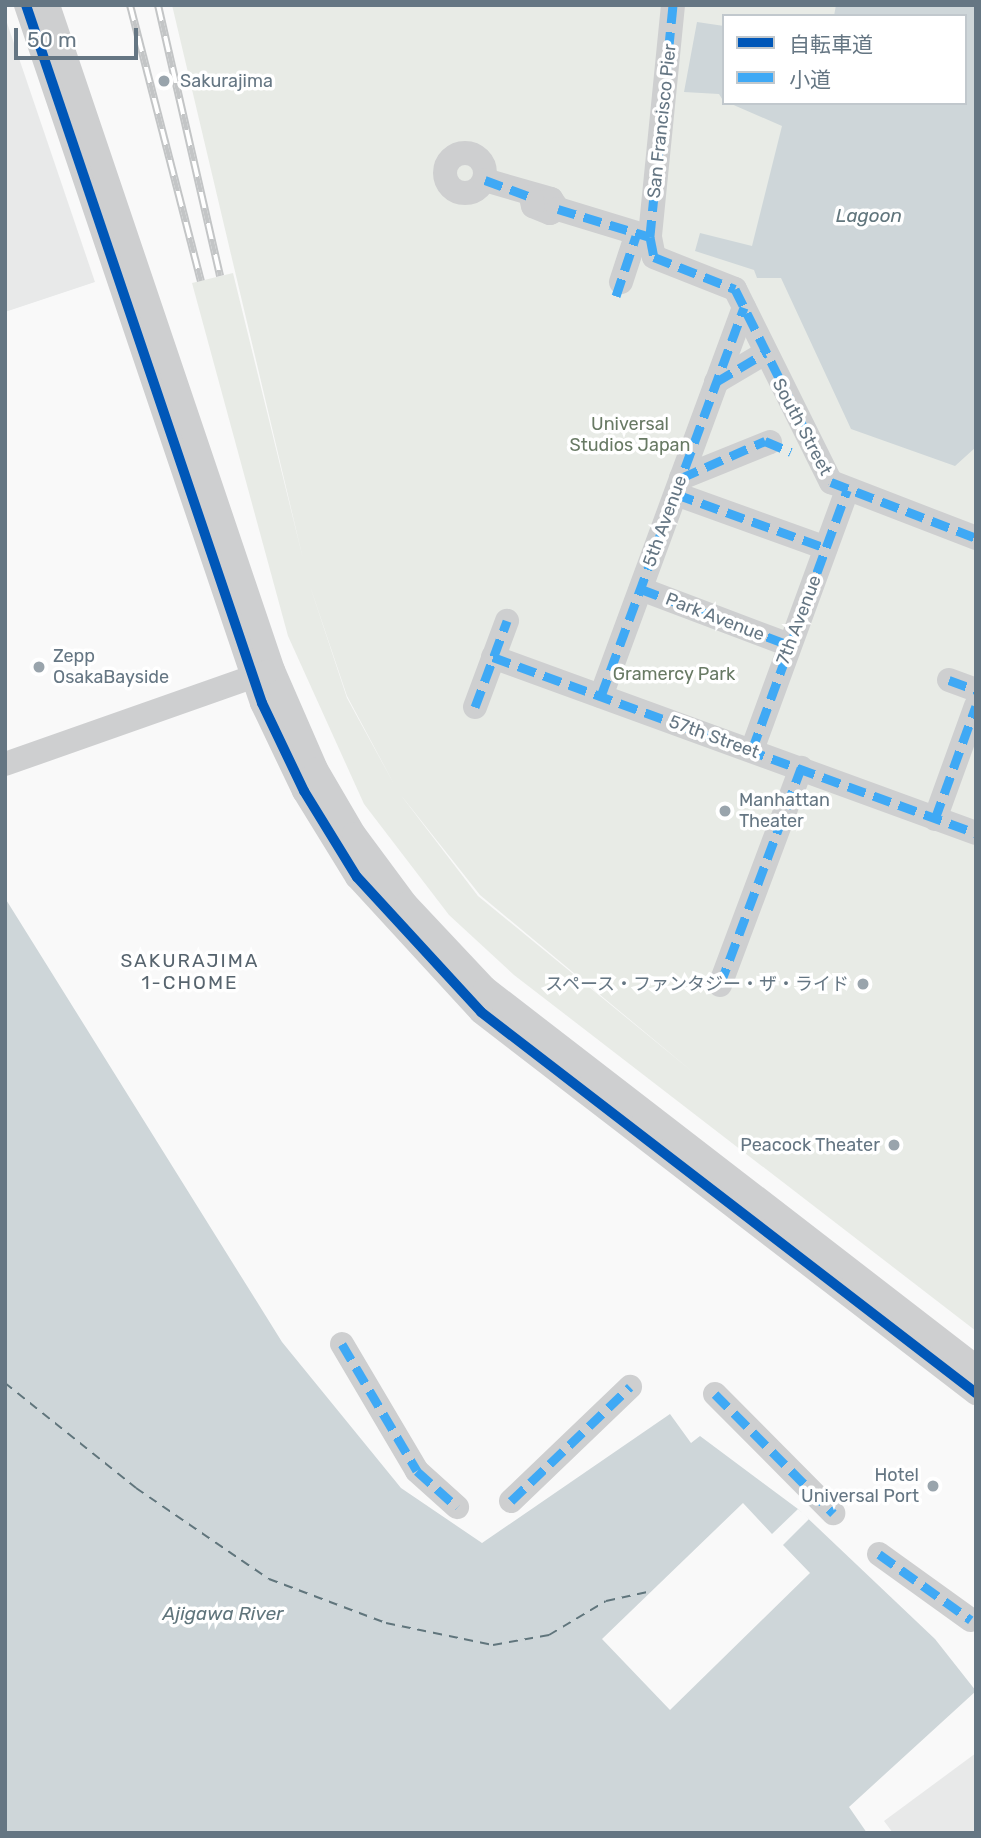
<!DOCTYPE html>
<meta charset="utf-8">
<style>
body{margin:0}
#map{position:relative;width:981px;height:1838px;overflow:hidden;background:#f9f9f9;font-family:Rubik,"Noto Sans JP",sans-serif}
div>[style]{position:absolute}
.built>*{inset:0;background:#e8e9e9}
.green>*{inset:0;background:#e8ebe6}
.water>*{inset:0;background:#ced6d9}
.pier>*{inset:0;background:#f9f9f9}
.ferry>*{height:2px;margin-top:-1px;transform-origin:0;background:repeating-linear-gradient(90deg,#60757c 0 9px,transparent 0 16px)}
.minor>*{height:24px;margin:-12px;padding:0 12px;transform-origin:12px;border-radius:12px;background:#cecfd0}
.minor>.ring{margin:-12px;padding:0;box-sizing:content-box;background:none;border:24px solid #cecfd0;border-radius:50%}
.rail>*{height:8px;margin-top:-4px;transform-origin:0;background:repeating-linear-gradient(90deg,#fff 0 16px,#c3c5c6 0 32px);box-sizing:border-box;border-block:2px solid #c3c5c6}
.quiet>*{height:9px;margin-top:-4.5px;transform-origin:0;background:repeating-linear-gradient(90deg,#3fa9f5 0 18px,transparent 0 27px)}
.cycleway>*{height:10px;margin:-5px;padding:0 5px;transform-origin:5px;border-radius:5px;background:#0057b8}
.dots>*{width:19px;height:19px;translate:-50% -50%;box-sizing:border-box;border:4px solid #fff;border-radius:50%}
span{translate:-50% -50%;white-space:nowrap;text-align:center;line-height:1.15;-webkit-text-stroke:7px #fff;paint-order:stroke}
.poi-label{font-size:18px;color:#657683}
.left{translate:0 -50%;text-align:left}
.right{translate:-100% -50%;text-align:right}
.street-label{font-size:18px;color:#657683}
.park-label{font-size:18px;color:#687a64}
.water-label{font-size:19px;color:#60757c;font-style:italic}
.neighbourhood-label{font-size:19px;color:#57646e;letter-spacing:2px}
.frame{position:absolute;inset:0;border:7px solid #657683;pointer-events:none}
.legend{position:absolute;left:722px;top:14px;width:245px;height:91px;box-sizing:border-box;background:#fff;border:2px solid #c1c8cd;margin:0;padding:9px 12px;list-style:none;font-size:21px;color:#657683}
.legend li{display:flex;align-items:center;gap:14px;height:35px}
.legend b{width:35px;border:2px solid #c1c8cd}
.scale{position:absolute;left:14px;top:28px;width:124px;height:32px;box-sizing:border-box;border:4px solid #657683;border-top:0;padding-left:9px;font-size:21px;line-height:24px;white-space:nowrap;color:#657683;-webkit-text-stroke:5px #fff;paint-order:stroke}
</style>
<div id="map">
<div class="built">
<div style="clip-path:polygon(5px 17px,95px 282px,5px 312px)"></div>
<div style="clip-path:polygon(976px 1753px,976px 1833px,893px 1833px,884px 1821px)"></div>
</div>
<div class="green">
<div style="clip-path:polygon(evenodd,172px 5px,976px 5px,976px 1331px,514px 975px,449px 915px,364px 804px,288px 636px,192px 283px,233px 273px,303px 559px,172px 5px,724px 16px,965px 16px,965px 103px,724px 103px,724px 16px,172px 5px,309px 583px,347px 696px,395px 786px,347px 698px,309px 583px,172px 5px,400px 794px,480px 895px,694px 1073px,478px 896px,400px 794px)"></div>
</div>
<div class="water">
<div style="clip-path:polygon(836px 5px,976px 5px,976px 447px,955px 466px,851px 429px,781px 278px,757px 278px,754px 270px,695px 251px,700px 233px,752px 246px,782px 126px,729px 103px,965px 103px,965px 16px,834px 16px)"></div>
<div style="clip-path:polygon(697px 22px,724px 26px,724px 102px,719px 94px,684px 92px)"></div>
<div style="clip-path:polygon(5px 898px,282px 1342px,401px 1488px,482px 1543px,670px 1414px,691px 1443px,700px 1436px,798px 1509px,935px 1639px,976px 1691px,849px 1807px,867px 1833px,5px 1833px)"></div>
</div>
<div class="pier">
<div style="clip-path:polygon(743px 1503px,772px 1534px,798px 1509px,804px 1514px,809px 1519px,783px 1545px,810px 1573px,670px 1710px,602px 1639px)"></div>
</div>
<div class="ferry">
<div style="left:5px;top:1383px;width:168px;rotate:38.7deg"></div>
<div style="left:136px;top:1488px;width:161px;rotate:34.4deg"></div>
<div style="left:269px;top:1579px;width:125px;rotate:20.6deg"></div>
<div style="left:386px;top:1623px;width:109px;rotate:11.6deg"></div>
<div style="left:493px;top:1645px;width:57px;rotate:-10.1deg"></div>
<div style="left:549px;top:1635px;width:66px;rotate:-30.8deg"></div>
<div style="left:606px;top:1601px;width:47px;rotate:-12.3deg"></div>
</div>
<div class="minor">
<div style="left:26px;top:5px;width:737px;rotate:71.32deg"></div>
<div style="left:262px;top:703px;width:98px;rotate:64.5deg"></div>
<div style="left:304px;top:791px;width:101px;rotate:58.4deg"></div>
<div style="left:357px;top:877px;width:183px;rotate:47.4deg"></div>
<div style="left:481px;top:1012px;width:625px;rotate:37.59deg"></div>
<div style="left:48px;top:5px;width:702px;rotate:71.31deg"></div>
<div style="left:273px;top:670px;width:108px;rotate:66.5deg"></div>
<div style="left:316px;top:769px;width:75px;rotate:59.7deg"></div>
<div style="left:354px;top:834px;width:87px;rotate:53.4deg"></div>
<div style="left:406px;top:904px;width:115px;rotate:46.8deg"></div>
<div style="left:485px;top:988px;width:620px;rotate:37.66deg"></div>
<div style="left:673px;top:5px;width:233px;rotate:95.7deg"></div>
<div style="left:650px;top:237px;width:20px;rotate:79deg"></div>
<div style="left:654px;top:257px;width:87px;rotate:21.6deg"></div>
<div style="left:735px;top:289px;width:216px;rotate:63.6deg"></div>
<div style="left:831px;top:482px;width:155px;rotate:21.1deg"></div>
<div class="ring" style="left:445px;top:153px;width:16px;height:16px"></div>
<div style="left:485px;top:180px;width:69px;rotate:16.1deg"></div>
<div style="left:551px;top:199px;width:12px;rotate:55deg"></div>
<div style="left:558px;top:209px;width:9px;rotate:153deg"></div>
<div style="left:550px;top:213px;width:18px;rotate:-158deg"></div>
<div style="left:533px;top:206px;width:9px;rotate:-103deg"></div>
<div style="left:558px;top:209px;width:96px;rotate:16.9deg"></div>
<div style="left:621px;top:282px;width:48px;rotate:-71.9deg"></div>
<div style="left:716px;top:382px;width:57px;rotate:-30.6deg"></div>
<div style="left:681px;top:478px;width:96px;rotate:-22deg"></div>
<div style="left:676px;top:494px;width:159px;rotate:19.8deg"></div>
<div style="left:641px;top:589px;width:158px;rotate:20.7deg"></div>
<div style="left:493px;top:657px;width:514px;rotate:20.02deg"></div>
<div style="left:949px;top:680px;width:29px;rotate:20deg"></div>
<div style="left:601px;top:696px;width:414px;rotate:-69.8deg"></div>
<div style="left:475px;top:707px;width:92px;rotate:-69.6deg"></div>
<div style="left:752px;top:750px;width:277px;rotate:-69.9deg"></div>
<div style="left:5px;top:764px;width:277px;rotate:-19.4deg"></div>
<div style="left:935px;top:819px;width:120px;rotate:-70.1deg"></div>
<div style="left:720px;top:985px;width:232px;rotate:-69.5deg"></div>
<div style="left:342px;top:1344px;width:147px;rotate:59.4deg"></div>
<div style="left:417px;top:1471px;width:54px;rotate:42deg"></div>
<div style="left:715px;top:1394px;width:168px;rotate:45.2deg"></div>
<div style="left:511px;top:1501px;width:165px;rotate:-43.8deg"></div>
<div style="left:879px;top:1554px;width:113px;rotate:35.7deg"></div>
</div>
<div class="rail">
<div style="left:130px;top:5px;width:285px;rotate:75.6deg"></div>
<div style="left:158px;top:5px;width:278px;rotate:77.1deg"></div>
</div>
<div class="quiet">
<div style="left:673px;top:5px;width:233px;rotate:95.7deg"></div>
<div style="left:650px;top:237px;width:20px;rotate:79deg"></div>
<div style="left:654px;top:257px;width:87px;rotate:21.6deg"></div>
<div style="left:735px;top:289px;width:216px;rotate:63.6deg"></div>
<div style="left:831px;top:482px;width:155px;rotate:21.1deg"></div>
<div style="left:485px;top:180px;width:49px;rotate:20.3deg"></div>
<div style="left:558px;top:209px;width:96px;rotate:16.9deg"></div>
<div style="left:616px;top:296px;width:63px;rotate:-71.6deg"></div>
<div style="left:716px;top:382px;width:57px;rotate:-30.6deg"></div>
<div style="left:681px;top:478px;width:92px;rotate:-23.8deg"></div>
<div style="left:765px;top:441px;width:28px;rotate:23deg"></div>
<div style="left:676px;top:494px;width:159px;rotate:19.8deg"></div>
<div style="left:641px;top:589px;width:158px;rotate:20.7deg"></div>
<div style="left:493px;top:657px;width:514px;rotate:20.02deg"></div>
<div style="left:949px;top:680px;width:29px;rotate:20deg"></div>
<div style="left:601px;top:696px;width:414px;rotate:-69.8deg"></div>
<div style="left:475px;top:707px;width:92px;rotate:-69.6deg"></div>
<div style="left:752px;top:750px;width:277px;rotate:-69.9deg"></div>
<div style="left:935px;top:819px;width:120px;rotate:-70.1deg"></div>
<div style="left:720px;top:985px;width:232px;rotate:-69.5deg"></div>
<div style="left:342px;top:1344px;width:147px;rotate:59.4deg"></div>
<div style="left:417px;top:1471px;width:54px;rotate:42deg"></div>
<div style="left:715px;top:1394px;width:168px;rotate:45.2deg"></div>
<div style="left:511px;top:1501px;width:165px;rotate:-43.8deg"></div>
<div style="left:879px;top:1554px;width:113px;rotate:35.7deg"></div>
</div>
<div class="cycleway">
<div style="left:26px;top:5px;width:737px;rotate:71.32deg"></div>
<div style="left:262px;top:703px;width:98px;rotate:64.5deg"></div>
<div style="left:304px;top:791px;width:101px;rotate:58.4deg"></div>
<div style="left:357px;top:877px;width:183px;rotate:47.4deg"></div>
<div style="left:481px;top:1012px;width:625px;rotate:37.59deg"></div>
</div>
<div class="dots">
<div style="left:164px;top:81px;background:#99a4ac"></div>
<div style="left:39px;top:667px;background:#99a4ac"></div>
<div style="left:725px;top:811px;background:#99a4ac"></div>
<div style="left:863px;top:984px;background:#99a4ac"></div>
<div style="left:894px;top:1145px;background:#99a4ac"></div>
<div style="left:933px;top:1486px;background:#99a4ac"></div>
</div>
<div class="poi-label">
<span class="left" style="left:180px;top:81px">Sakurajima</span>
<span class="left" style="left:53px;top:667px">Zepp<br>OsakaBayside</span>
<span class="left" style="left:739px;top:811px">Manhattan<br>Theater</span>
<span class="right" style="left:849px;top:984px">スペース・ファンタジー・ザ・ライド</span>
<span class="right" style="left:880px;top:1145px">Peacock Theater</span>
<span class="right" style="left:919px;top:1486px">Hotel<br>Universal Port</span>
</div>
<div class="street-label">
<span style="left:662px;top:121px;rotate:-84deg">San Francisco Pier</span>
<span style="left:802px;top:427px;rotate:62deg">South Street</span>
<span style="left:665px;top:521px;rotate:-70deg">5th Avenue</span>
<span style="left:715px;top:617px;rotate:21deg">Park Avenue</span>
<span style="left:799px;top:620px;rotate:-69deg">7th Avenue</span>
<span style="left:714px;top:737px;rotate:20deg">57th Street</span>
</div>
<div class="park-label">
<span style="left:630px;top:435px">Universal<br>Studios Japan</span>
<span style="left:674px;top:674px">Gramercy Park</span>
</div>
<div class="water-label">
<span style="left:869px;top:216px">Lagoon</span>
<span style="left:223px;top:1614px">Ajigawa River</span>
</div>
<div class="neighbourhood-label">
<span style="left:190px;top:972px">SAKURAJIMA<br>1-CHOME</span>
</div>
<div class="frame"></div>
<ul class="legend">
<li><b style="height:9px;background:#0057b8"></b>自転車道</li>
<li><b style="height:9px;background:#3fa9f5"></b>小道</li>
</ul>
<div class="scale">50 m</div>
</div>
